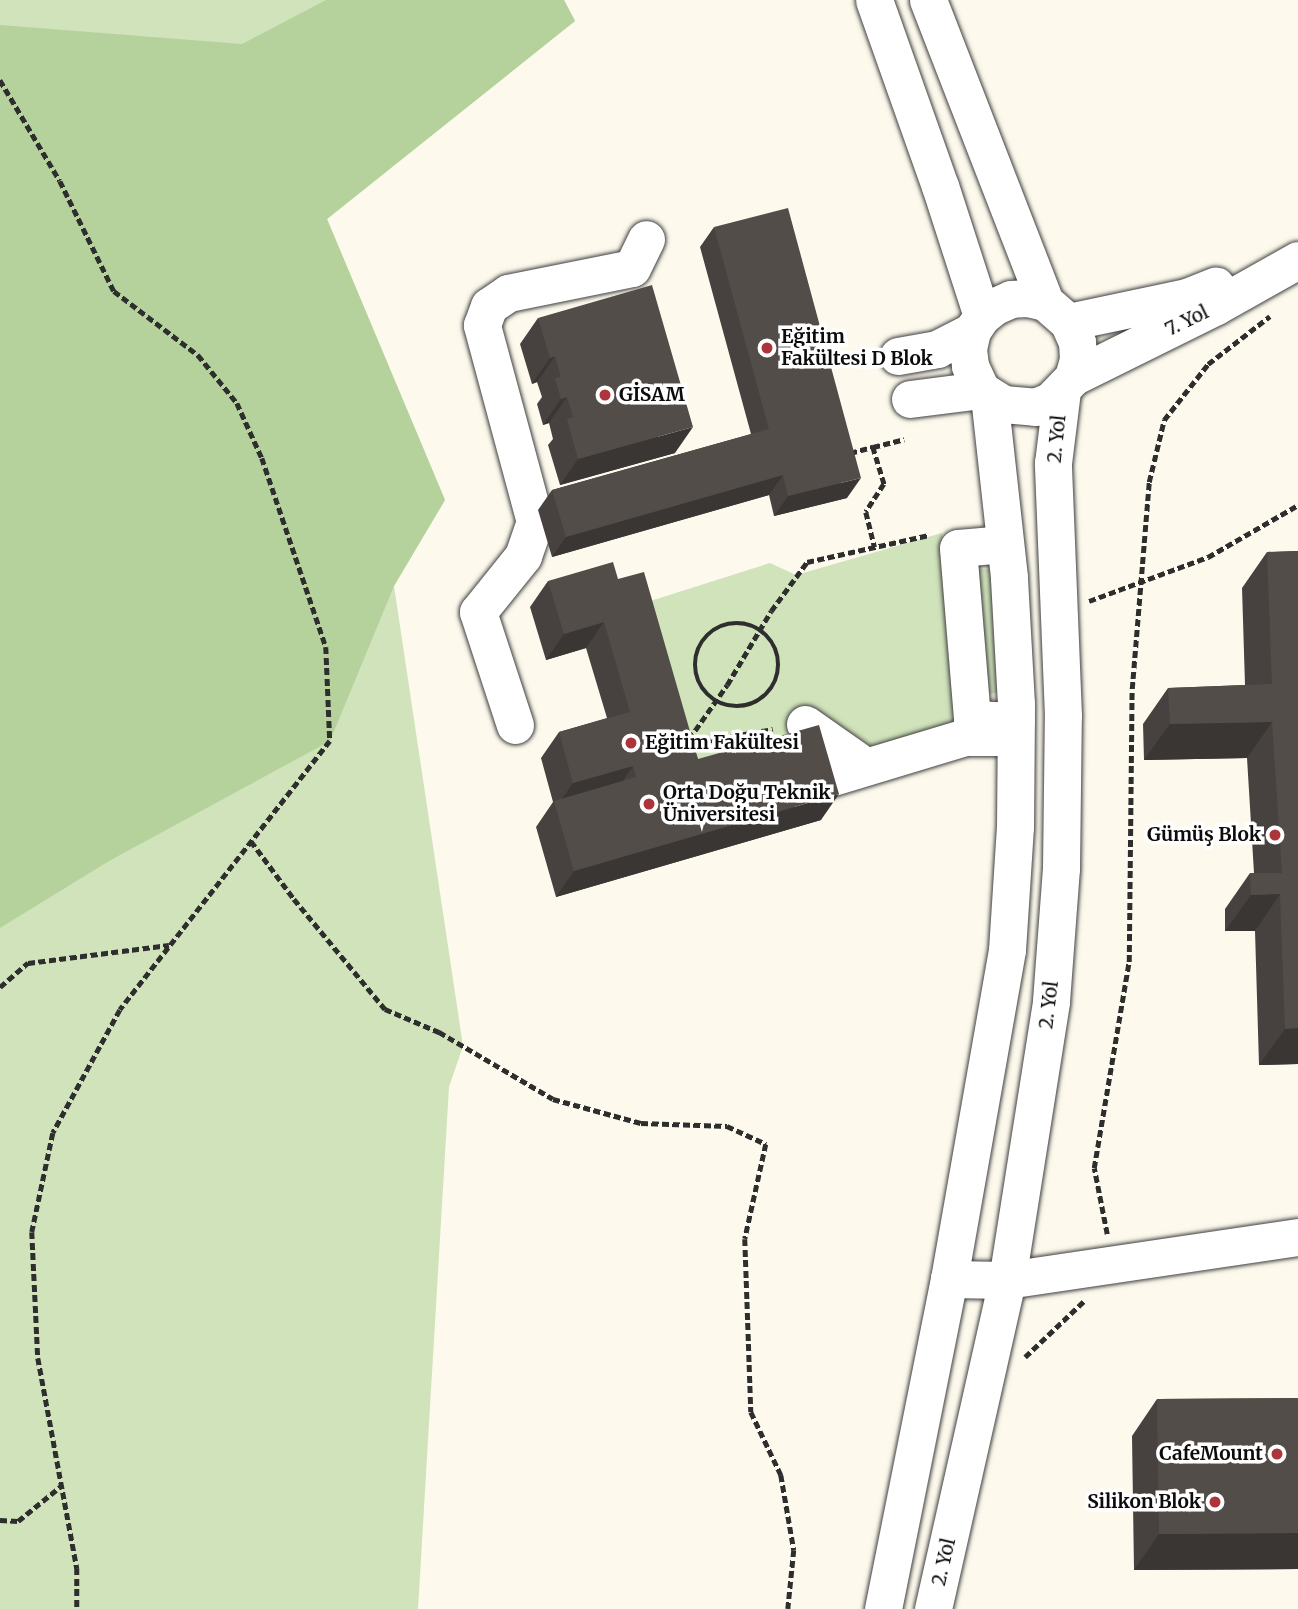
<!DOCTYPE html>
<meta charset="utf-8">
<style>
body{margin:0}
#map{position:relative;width:1298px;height:1609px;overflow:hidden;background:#fdfaed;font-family:Merriweather,serif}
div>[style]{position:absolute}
.green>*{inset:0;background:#d0e3bb}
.forest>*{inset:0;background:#b5d29c}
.path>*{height:4.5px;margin-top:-2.25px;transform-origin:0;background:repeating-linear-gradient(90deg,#2e2e2e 0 7px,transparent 0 10.5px)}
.path>.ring{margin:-2.25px;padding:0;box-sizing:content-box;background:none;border:4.5px solid #2e2e2e;border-radius:50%}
.roads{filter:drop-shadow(0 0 2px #3f3f3f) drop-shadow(0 0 2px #3f3f3f)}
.minor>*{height:37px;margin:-18.5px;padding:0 18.5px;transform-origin:18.5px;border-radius:18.5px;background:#fff}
.wall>*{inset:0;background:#474240}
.shaded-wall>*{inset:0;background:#3a3634}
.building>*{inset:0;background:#534d4a}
.dots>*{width:19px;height:19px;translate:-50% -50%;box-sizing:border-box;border:4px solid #fff;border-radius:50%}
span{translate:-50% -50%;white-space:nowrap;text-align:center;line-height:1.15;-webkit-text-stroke:7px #fff;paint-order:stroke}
.street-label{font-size:19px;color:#0c0c0c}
.poi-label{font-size:19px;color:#0c0c0c;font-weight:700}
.left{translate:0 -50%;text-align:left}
.right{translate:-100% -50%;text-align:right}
</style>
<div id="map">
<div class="green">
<div style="clip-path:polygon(0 0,564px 0,575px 21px,327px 219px,445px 500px,394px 586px,463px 1046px,449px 1087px,418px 1609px,0 1609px)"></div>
<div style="clip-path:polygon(942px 533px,962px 731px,882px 753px,828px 719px,799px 740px,684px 763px,644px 603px,770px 563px,796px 575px)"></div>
<div style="clip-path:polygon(991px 569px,998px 693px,984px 694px,975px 570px)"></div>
</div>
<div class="forest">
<div style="clip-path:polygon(326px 0,564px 0,575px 21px,327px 219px,445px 500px,394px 586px,330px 741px,109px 861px,0 928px,0 25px,242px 44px)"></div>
</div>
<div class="path">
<div style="left:0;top:80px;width:117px;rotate:59.3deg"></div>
<div style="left:60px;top:181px;width:123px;rotate:63.9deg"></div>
<div style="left:114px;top:291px;width:106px;rotate:37.3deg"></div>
<div style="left:198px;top:355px;width:62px;rotate:50.9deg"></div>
<div style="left:237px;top:403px;width:60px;rotate:65.6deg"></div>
<div style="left:262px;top:458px;width:200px;rotate:71.3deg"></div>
<div style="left:326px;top:647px;width:94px;rotate:87.6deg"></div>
<div style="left:330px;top:741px;width:341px;rotate:128deg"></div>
<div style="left:120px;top:1010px;width:140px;rotate:118.6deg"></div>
<div style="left:53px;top:1133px;width:101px;rotate:102deg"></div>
<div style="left:32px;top:1232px;width:126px;rotate:87.3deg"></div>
<div style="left:38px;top:1358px;width:214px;rotate:79.5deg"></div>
<div style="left:77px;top:1568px;width:41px;rotate:90deg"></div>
<div style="left:873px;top:447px;width:32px;rotate:-14deg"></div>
<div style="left:850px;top:453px;width:24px;rotate:-15deg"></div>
<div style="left:873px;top:447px;width:39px;rotate:73deg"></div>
<div style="left:884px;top:484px;width:33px;rotate:123deg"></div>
<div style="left:866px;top:512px;width:36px;rotate:76deg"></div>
<div style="left:1089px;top:601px;width:127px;rotate:-20.3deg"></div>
<div style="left:1208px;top:557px;width:104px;rotate:-30deg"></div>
<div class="ring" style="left:695px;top:623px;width:79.5px;height:79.5px"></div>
<div style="left:689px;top:739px;width:66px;rotate:-54.9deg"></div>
<div style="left:727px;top:685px;width:86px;rotate:-59.3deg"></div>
<div style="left:771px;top:611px;width:61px;rotate:-53.7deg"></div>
<div style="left:807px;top:562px;width:125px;rotate:-12.5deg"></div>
<div style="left:689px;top:744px;width:85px;rotate:-10.1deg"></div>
<div style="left:251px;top:841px;width:72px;rotate:53.4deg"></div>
<div style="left:294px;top:899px;width:143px;rotate:50.4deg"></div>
<div style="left:385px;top:1009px;width:59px;rotate:23.1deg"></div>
<div style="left:439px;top:1032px;width:132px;rotate:30.4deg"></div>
<div style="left:553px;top:1099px;width:91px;rotate:15.3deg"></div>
<div style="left:641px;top:1123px;width:86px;rotate:2deg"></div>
<div style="left:727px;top:1126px;width:43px;rotate:24.8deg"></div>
<div style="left:766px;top:1144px;width:97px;rotate:102.5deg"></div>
<div style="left:745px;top:1239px;width:173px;rotate:88deg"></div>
<div style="left:751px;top:1412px;width:70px;rotate:64.5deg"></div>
<div style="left:781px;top:1475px;width:76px;rotate:80.2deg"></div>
<div style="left:794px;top:1550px;width:59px;rotate:95.8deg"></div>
<div style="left:0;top:987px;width:37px;rotate:-41deg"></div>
<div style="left:28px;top:963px;width:142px;rotate:-7.3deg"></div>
<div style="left:1107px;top:1234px;width:67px;rotate:-101.1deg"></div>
<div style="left:1094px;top:1168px;width:209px;rotate:-80.4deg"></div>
<div style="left:1129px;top:962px;width:273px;rotate:-89.4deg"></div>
<div style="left:1132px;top:689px;width:208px;rotate:-85.3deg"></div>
<div style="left:1149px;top:482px;width:64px;rotate:-76.4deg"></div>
<div style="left:1164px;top:420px;width:71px;rotate:-51.8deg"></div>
<div style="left:1208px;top:364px;width:78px;rotate:-37.7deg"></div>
<div style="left:1025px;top:1357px;width:81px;rotate:-43.5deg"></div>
<div style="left:0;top:1520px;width:18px;rotate:3deg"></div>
<div style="left:18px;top:1521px;width:55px;rotate:-39.1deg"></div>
</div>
<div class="roads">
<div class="minor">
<div style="left:874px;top:0;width:197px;rotate:70.5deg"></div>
<div style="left:940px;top:186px;width:137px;rotate:72.1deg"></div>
<div style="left:928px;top:0;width:324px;rotate:68.8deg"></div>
<div style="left:1068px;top:322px;width:122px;rotate:-11.9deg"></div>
<div style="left:1187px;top:297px;width:31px;rotate:-22deg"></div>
<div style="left:898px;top:356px;width:40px;rotate:-10deg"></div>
<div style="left:937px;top:349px;width:39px;rotate:-27deg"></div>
<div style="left:1073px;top:377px;width:18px;rotate:-74deg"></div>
<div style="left:1078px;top:360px;width:18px;rotate:-93deg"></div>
<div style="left:1077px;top:342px;width:22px;rotate:-114deg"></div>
<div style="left:1068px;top:322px;width:30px;rotate:-139deg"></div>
<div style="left:1045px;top:302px;width:17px;rotate:-167deg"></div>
<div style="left:1028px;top:298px;width:17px;rotate:177deg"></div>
<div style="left:1011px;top:299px;width:17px;rotate:156deg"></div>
<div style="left:995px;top:306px;width:16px;rotate:142deg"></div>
<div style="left:982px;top:316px;width:18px;rotate:124deg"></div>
<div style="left:972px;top:331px;width:18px;rotate:103deg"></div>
<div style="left:968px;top:349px;width:17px;rotate:83deg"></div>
<div style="left:970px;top:366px;width:26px;rotate:65deg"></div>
<div style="left:981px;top:390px;width:26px;rotate:32deg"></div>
<div style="left:1003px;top:404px;width:32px;rotate:5deg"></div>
<div style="left:1035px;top:407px;width:16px;rotate:-22deg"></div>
<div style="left:1050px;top:401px;width:33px;rotate:-46deg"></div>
<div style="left:1073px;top:377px;width:160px;rotate:-26.4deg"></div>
<div style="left:1216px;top:306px;width:94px;rotate:-29.3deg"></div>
<div style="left:910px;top:399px;width:72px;rotate:-7.2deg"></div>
<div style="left:1005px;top:544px;width:47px;rotate:175.1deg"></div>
<div style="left:958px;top:548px;width:172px;rotate:85.3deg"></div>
<div style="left:972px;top:719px;width:44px;rotate:2.6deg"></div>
<div style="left:805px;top:724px;width:73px;rotate:35deg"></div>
<div style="left:515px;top:725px;width:119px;rotate:-108.1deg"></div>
<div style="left:478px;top:612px;width:72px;rotate:-51.2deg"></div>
<div style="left:523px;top:556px;width:36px;rotate:-71deg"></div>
<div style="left:535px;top:522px;width:204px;rotate:-105.1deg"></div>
<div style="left:482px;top:325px;width:20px;rotate:-70deg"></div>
<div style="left:489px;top:306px;width:23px;rotate:-34deg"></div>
<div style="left:508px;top:293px;width:126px;rotate:-11.4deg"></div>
<div style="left:632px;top:268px;width:32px;rotate:-64deg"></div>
<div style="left:826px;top:779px;width:145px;rotate:-16.8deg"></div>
<div style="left:965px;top:737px;width:39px"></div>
<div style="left:949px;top:1279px;width:58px;rotate:1deg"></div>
<div style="left:1007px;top:1280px;width:294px;rotate:-8.4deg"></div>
<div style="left:883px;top:1609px;width:337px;rotate:-78.7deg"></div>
<div style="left:949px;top:1279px;width:334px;rotate:-80deg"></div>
<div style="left:1007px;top:950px;width:123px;rotate:-86.3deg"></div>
<div style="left:1015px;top:827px;width:123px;rotate:-89.5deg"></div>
<div style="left:1016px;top:704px;width:127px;rotate:-93.2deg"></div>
<div style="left:1009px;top:577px;width:182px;rotate:-96.3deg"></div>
<div style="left:933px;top:1609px;width:337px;rotate:-77.3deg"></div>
<div style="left:1007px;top:1280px;width:282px;rotate:-81deg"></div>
<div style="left:1051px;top:1001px;width:132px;rotate:-85.7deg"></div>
<div style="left:1061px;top:869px;width:153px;rotate:-89.3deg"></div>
<div style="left:1063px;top:716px;width:253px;rotate:-92.3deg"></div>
<div style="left:1053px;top:463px;width:73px;rotate:-82.9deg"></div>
</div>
</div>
<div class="wall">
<div style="clip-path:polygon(714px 227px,847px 498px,774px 516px,769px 495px,552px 557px,538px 510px,552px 490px,751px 434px,700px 247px)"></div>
<div style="clip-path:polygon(538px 318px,675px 453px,560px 485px,548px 445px,553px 439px,549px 423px,543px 425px,537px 404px,542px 397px,537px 382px,532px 384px,520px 344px)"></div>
<div style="clip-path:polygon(1298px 551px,1298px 1064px,1259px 1065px,1255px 931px,1225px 931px,1225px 909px,1250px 873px,1254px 873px,1247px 758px,1144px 760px,1143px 724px,1168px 688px,1245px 685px,1242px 588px,1267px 552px)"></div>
<div style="clip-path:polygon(618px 579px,698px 759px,821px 820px,556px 897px,536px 827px,553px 802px,541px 758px,559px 732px,607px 718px,586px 648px,546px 660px,530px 607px,548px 581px)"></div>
<div style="clip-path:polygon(1298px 1398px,1298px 1569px,1134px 1570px,1132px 1436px,1157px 1399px)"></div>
</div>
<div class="shaded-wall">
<div style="clip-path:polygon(555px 356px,537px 382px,532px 384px,550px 358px)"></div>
<div style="clip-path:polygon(567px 397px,549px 423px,543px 425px,561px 399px)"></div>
<div style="clip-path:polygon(693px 427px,675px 453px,560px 485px,578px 459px)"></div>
<div style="clip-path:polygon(783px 475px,769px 495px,552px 557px,566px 537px)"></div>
<div style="clip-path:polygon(861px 478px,847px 498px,774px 516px,788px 496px)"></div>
<div style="clip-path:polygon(604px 622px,586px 648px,546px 660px,564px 634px)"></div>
<div style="clip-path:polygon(1272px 722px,1247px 758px,1144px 760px,1170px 724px)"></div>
<div style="clip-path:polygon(633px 766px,615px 792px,555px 809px,573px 783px)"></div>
<div style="clip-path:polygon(839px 794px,821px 820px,556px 897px,574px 871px)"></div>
<div style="clip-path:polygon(1280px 894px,1255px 931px,1225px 931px,1251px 895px)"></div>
<div style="clip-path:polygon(1298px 1028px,1298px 1064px,1259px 1065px,1285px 1029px)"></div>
<div style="clip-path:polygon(1298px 1533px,1298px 1569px,1134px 1570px,1159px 1534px)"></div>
</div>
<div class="building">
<div style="clip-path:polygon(788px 208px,861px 478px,788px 496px,783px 475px,566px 537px,552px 490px,769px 429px,714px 227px)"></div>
<div style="clip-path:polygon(652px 285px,693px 427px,578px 459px,567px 419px,573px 417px,567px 397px,561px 399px,555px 378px,561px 377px,555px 356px,550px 358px,538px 318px)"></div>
<div style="clip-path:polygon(1298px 551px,1298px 1028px,1285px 1029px,1280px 894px,1251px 895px,1250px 873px,1282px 873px,1272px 722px,1170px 724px,1168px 688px,1272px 684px,1267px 552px)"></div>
<div style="clip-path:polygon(613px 562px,618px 579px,644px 572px,698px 759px,819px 725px,839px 794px,574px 871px,554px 801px,636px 777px,633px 766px,573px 783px,559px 732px,630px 712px,604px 622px,564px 634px,548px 581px)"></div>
<div style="clip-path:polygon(1298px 1398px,1298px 1533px,1159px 1534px,1157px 1399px)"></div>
</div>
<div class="dots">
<div style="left:767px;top:348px;background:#ac343b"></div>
<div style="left:605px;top:395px;background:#ac343b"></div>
<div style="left:631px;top:743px;background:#ac343b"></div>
<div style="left:649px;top:804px;background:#ac343b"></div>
<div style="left:1275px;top:835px;background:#ac343b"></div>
<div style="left:1277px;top:1454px;background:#ac343b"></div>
<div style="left:1215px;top:1502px;background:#ac343b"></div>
</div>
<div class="street-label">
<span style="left:1187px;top:321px;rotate:-26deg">7. Yol</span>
<span style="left:1057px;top:439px;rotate:-84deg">2. Yol</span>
<span style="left:1049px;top:1005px;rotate:-83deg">2. Yol</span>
<span style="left:944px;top:1562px;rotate:-77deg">2. Yol</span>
</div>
<div class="poi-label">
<span class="left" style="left:781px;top:348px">Eğitim<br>Fakültesi D Blok</span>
<span class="left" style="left:619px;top:395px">GİSAM</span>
<span class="left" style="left:645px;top:743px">Eğitim Fakültesi</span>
<span class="left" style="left:663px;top:804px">Orta Doğu Teknik<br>Üniversitesi</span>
<span class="right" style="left:1261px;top:835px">Gümüş Blok</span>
<span class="right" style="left:1263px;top:1454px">CafeMount</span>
<span class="right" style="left:1201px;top:1502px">Silikon Blok</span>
</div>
</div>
